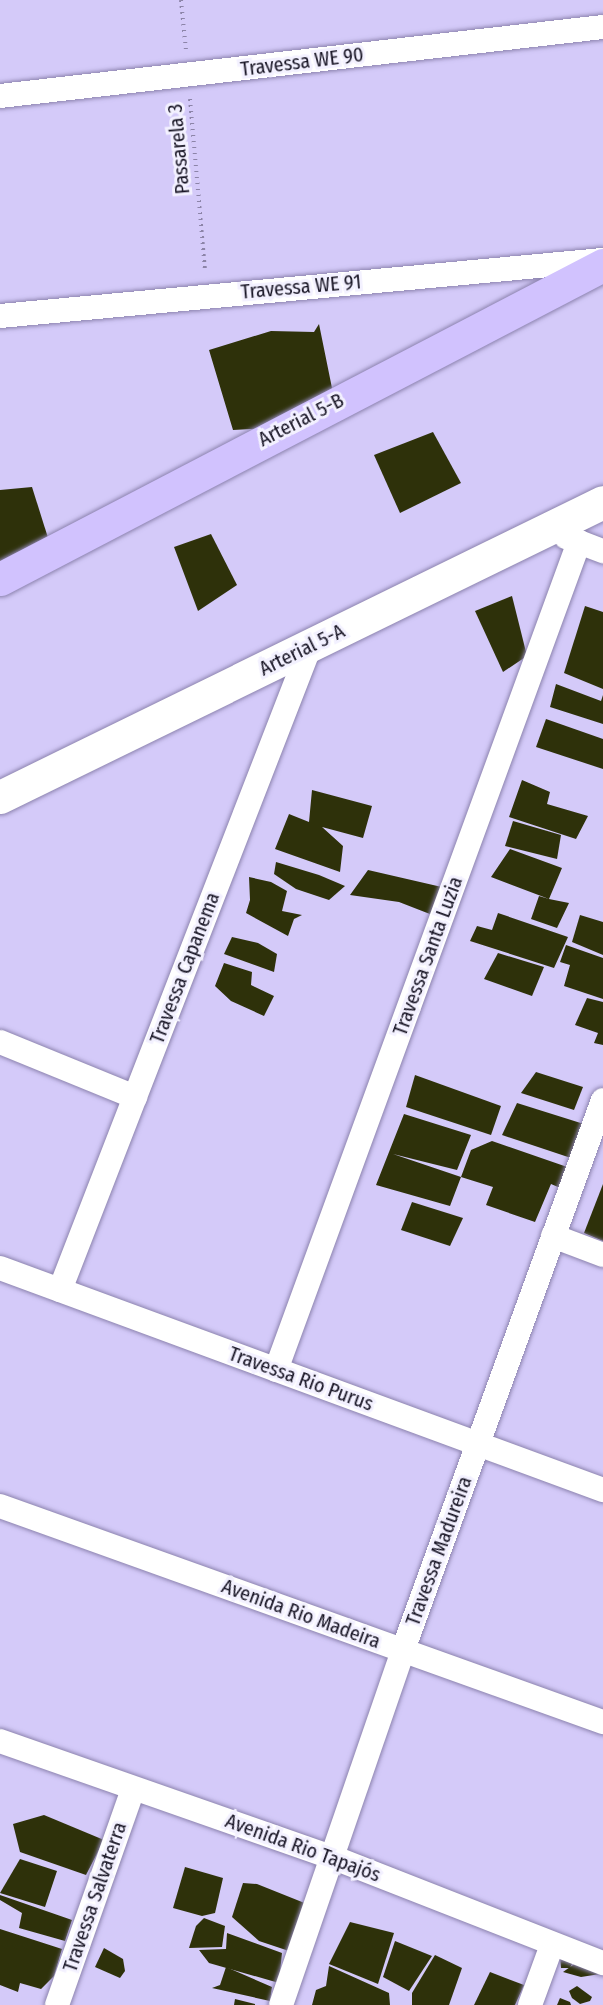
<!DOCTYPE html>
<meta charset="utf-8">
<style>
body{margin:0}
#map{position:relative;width:603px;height:2005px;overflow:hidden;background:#d4caf9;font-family:"Fira Sans Condensed",sans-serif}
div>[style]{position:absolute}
.building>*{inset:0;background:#2e310a}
.path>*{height:4px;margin-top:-2px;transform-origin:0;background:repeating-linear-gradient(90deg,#8c84a8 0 1.5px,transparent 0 6px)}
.roads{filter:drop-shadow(0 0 2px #8c83ae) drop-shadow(0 0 2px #8c83ae)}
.street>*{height:24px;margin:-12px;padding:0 12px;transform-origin:12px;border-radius:12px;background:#fff}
.secondary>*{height:33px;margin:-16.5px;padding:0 16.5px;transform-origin:16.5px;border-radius:16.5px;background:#fff}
.primary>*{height:33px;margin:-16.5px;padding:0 16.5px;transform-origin:16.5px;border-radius:16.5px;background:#d1c2fe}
span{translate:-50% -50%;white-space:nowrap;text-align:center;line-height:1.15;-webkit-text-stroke:6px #f3f1ff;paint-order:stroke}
.street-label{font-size:20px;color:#161323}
</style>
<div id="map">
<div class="building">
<div style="clip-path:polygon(319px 324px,333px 393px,269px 428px,233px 430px,209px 350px,271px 331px,314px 332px)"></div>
<div style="clip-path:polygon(433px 432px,461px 483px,400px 513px,374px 455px)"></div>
<div style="clip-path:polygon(32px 487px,49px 541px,0 568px,0 490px)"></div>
<div style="clip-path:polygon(211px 534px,237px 585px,198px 611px,174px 547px)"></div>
<div style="clip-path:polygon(512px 596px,527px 656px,503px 672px,475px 611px)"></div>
<div style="clip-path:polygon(585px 606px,603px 612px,603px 689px,564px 673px)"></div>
<div style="clip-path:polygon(556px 684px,601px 701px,603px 695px,603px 724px,550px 707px)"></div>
<div style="clip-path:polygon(546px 719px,603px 739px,603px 769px,536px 747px)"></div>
<div style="clip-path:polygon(522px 780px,550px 792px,547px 804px,588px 816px,576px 839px,509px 817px)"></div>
<div style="clip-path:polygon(312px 790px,372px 806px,363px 838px,322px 827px,343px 846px,340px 872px,275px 849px,289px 814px,309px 822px)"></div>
<div style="clip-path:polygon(513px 821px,561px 835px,557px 859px,505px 846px)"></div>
<div style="clip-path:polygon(510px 849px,562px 868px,549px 899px,569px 903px,557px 928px,531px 919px,539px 896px,549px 899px,491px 877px)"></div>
<div style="clip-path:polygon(276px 862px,319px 875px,345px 886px,329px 900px,296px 889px,274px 874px)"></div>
<div style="clip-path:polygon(368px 870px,446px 888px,435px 916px,399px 902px,350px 895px)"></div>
<div style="clip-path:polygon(249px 877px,271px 882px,287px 891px,282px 911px,302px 915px,294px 919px,288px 936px,246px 913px,250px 900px)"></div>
<div style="clip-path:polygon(498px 913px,568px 937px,554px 968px,470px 941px,477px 926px,492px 930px)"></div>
<div style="clip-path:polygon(580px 915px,603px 922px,603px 955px,572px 942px)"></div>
<div style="clip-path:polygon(232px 937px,258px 943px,277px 954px,274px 972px,224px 954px)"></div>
<div style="clip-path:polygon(566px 945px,603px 958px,603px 999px,564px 986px,570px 965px,560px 962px)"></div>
<div style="clip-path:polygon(498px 953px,544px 967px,532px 996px,484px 979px)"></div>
<div style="clip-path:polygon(224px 963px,252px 972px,251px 985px,274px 996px,264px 1016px,231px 1001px,215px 986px)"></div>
<div style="clip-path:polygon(587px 998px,603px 1002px,603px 1045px,594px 1043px,598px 1033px,575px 1025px)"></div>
<div style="clip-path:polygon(536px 1072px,583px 1087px,574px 1110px,521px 1093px)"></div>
<div style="clip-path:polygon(415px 1075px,501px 1106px,491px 1135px,406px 1107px)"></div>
<div style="clip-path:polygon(517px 1103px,587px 1125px,574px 1159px,502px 1135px)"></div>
<div style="clip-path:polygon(404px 1114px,471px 1135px,457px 1170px,393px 1154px,461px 1177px,450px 1206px,376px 1185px)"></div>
<div style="clip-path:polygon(492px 1141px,573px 1169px,565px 1190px,551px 1184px,535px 1222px,486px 1205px,493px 1187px,461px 1177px,471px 1150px)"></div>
<div style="clip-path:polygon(603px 1184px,603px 1241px,584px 1233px)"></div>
<div style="clip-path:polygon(412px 1202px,463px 1218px,450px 1246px,401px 1230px)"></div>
<div style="clip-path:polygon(44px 1815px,104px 1840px,86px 1875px,20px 1852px,13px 1824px)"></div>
<div style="clip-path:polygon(20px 1859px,57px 1871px,45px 1907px,0 1893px)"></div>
<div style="clip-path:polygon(185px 1867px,223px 1878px,215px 1913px,202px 1916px,173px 1908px)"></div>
<div style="clip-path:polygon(243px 1883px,257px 1884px,307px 1904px,289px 1951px,259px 1941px,232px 1917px)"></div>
<div style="clip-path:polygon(0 1895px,72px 1920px,65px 1941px,19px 1928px,22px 1913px,0 1900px)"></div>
<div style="clip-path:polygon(204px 1918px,225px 1926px,222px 1947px,189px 1948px,196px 1926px)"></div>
<div style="clip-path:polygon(350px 1922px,394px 1933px,378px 1984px,329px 1964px)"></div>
<div style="clip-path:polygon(0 1929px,62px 1949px,54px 1976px,41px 1989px,20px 1983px,18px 1992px,0 1985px)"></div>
<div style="clip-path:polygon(227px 1933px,282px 1953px,279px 1983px,209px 1963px,199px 1950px,226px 1949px)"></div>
<div style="clip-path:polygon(395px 1941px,432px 1956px,409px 1991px,383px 1977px)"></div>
<div style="clip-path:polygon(104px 1948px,123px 1959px,125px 1971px,120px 1978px,95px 1967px)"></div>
<div style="clip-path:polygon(435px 1955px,462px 1968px,449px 2005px,412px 2005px,412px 1993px)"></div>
<div style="clip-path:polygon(560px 1956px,574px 1960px,570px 1968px,561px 1968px)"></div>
<div style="clip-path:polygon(580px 1960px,601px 1970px,600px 1974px,581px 1977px,563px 1972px)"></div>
<div style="clip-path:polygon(329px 1966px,389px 1993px,390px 2005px,312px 2005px,316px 1990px,326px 1986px)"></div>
<div style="clip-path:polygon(226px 1967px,272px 1987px,270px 2001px,212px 1988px,220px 1985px)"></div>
<div style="clip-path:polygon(490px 1972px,524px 1985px,515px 2005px,474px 2005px)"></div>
<div style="clip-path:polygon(577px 1986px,592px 1997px,590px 2001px,580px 2004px,572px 1998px,569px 1991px)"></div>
<div style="clip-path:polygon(560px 1998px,570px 2002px,571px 2005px,557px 2005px)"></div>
<div style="clip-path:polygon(235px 1999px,255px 2004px,255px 2005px,234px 2005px)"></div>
</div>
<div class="path">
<div style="left:181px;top:0;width:50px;rotate:84.3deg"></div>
<div style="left:190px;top:99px;width:173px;rotate:85deg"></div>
</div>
<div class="roads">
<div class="street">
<div style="left:0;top:96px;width:607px;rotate:-6.53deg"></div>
<div style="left:0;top:316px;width:606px;rotate:-5.31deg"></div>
<div style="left:566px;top:537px;width:40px;rotate:21deg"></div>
<div style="left:0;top:1042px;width:146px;rotate:22.2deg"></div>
<div style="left:553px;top:1236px;width:53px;rotate:20.8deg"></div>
<div style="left:0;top:1268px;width:643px;rotate:20.21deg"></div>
<div style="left:60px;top:1290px;width:691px;rotate:-68.78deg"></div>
<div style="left:276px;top:1370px;width:882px;rotate:-69.9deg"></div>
<div style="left:0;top:1506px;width:641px;rotate:19.71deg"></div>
<div style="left:0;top:1741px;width:352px;rotate:19.3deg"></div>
<div style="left:332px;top:1857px;width:291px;rotate:21.4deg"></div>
<div style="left:57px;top:2005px;width:229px;rotate:-70.6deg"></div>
<div style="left:281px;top:2005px;width:375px;rotate:-71deg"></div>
<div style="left:403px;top:1650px;width:585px;rotate:-70.02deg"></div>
<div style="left:530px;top:2005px;width:64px;rotate:-69.9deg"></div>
</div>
<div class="secondary">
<div style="left:0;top:797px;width:671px;rotate:-26.07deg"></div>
</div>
<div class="primary">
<div style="left:0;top:579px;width:680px;rotate:-27.51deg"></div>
</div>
</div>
<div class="street-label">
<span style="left:302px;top:62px;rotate:-7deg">Travessa WE 90</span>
<span style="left:179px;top:149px;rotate:-95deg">Passarela 3</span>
<span style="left:301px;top:287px;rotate:-5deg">Travessa WE 91</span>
<span style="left:301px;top:420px;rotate:-27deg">Arterial 5-B</span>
<span style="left:302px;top:650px;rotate:-26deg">Arterial 5-A</span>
<span style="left:428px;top:956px;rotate:-70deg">Travessa Santa Luzia</span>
<span style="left:185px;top:968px;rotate:-69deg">Travessa Capanema</span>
<span style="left:301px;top:1379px;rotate:20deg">Travessa Rio Purus</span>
<span style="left:439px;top:1551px;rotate:-70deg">Travessa Madureira</span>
<span style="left:301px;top:1614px;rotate:20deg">Avenida Rio Madeira</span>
<span style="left:303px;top:1848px;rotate:20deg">Avenida Rio Tapajós</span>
<span style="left:95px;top:1897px;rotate:-71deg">Travessa Salvaterra</span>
</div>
</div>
